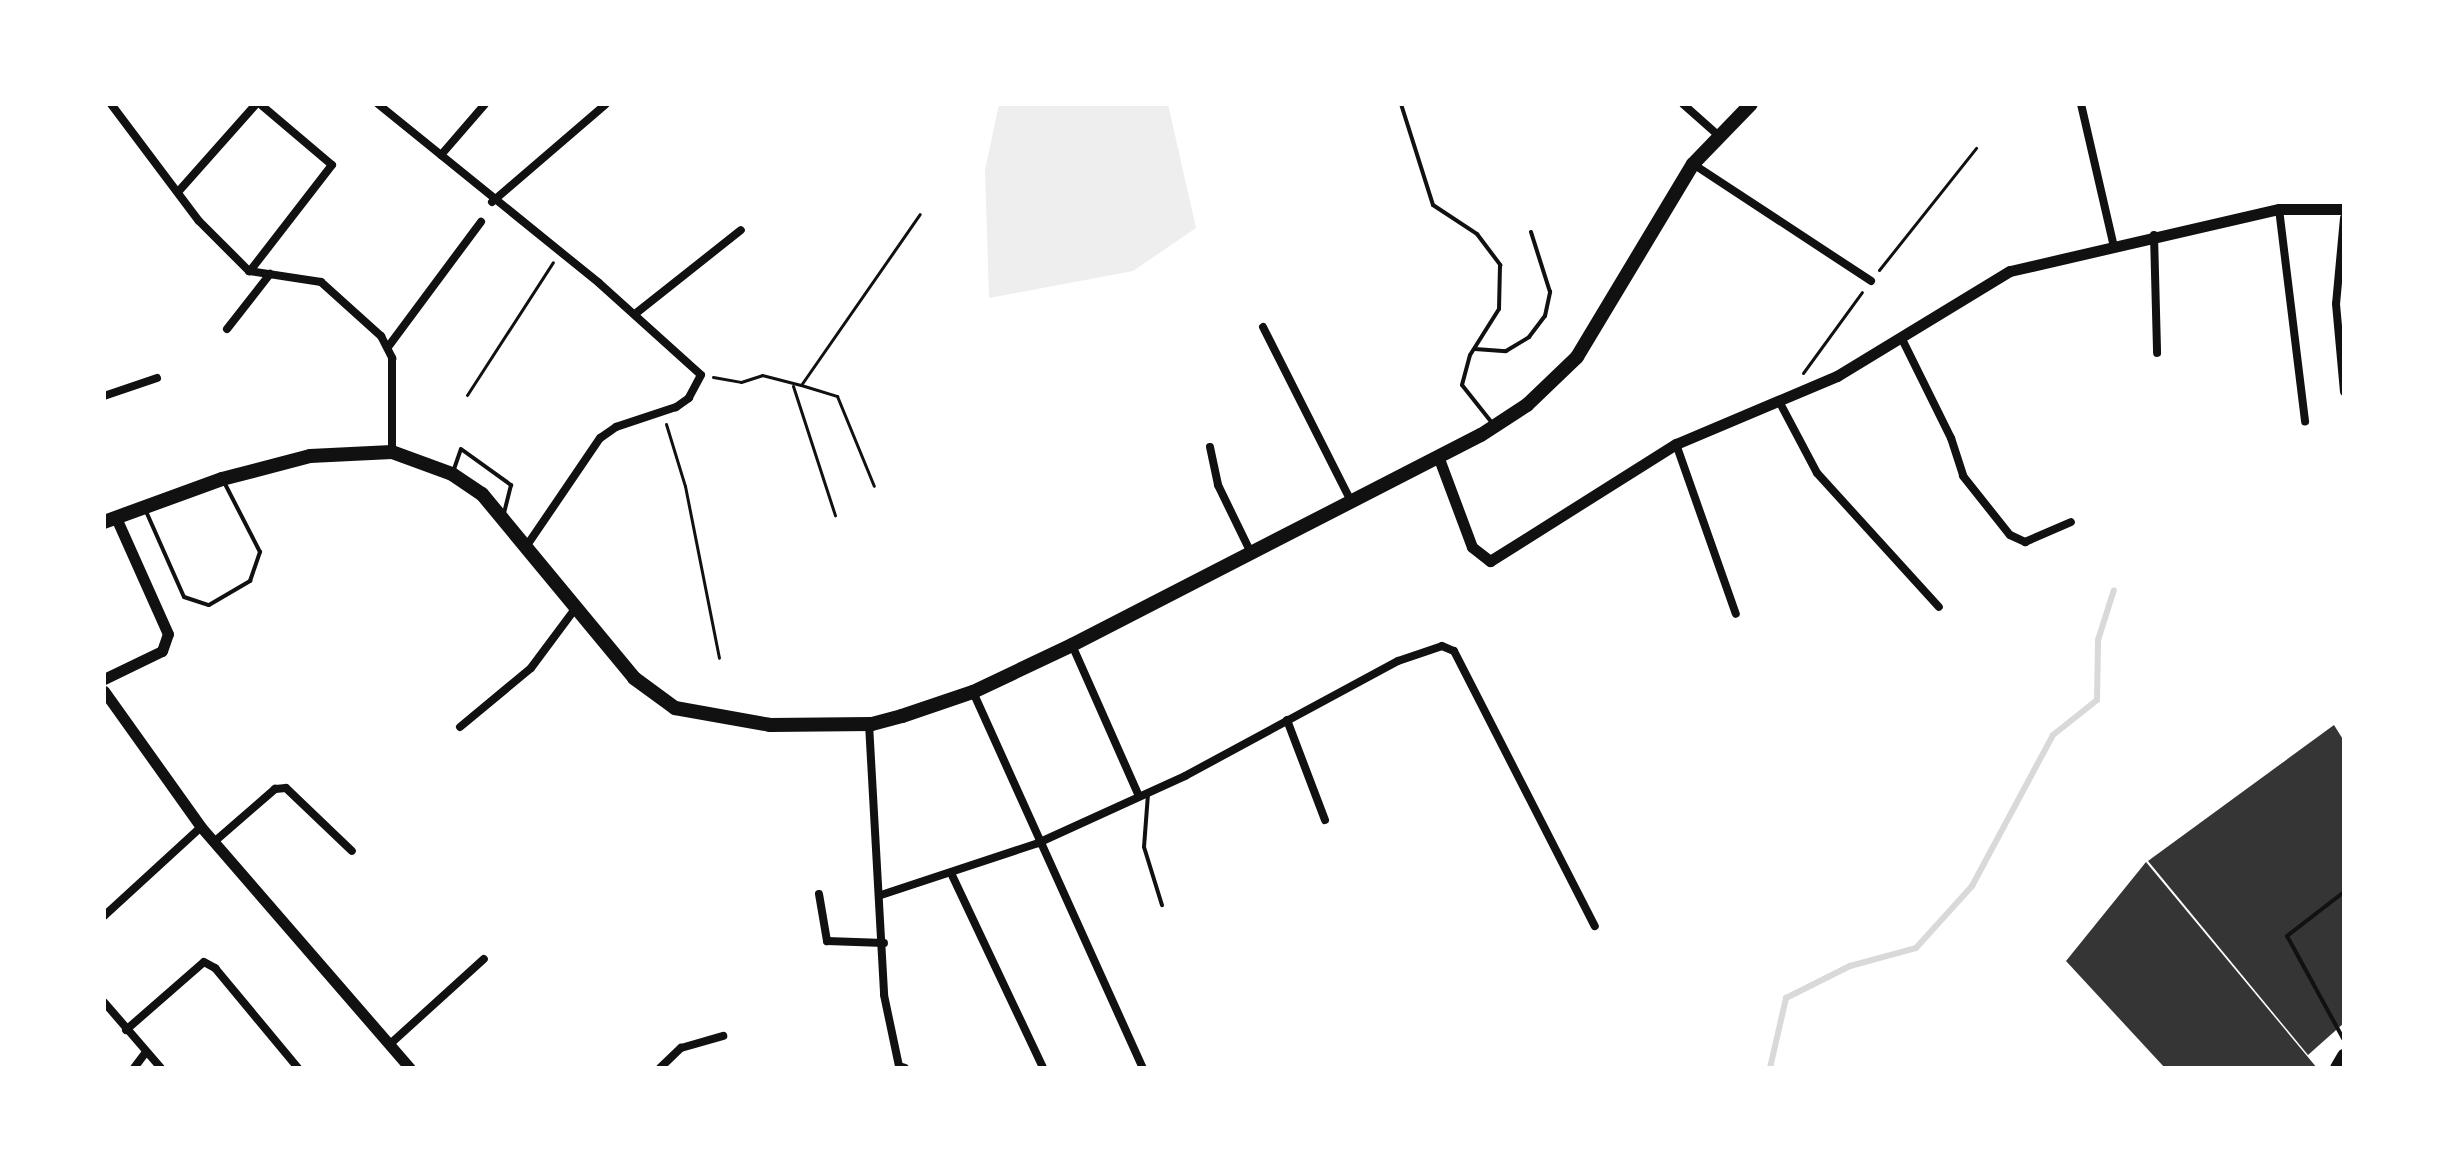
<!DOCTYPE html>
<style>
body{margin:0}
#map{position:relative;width:2448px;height:1172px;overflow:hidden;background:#fff;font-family:Lato,sans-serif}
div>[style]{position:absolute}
.green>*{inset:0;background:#eee}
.stream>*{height:6px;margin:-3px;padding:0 3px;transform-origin:3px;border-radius:3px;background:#d9d9d9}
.building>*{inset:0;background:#353535}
.path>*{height:3px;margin:-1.5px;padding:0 1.5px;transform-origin:1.5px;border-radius:1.5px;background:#111}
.service>*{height:4px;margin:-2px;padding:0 2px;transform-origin:2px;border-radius:2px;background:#111}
.minor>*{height:8px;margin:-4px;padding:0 4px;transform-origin:4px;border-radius:4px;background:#111}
.tertiary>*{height:11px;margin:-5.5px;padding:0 5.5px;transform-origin:5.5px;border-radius:5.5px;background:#111}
.primary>*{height:14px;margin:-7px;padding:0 7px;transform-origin:7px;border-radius:7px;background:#111}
.trunk>*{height:14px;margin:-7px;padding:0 7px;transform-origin:7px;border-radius:7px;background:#111}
span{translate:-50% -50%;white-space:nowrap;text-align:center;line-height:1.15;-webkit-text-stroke:6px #fff;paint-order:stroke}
.frame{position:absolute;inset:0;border:106px solid #fff;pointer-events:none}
</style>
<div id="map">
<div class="green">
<div style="clip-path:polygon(999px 104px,1168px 104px,1196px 228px,1133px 271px,989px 298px,985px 170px)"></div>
</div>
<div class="stream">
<div style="left:1770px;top:1068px;width:72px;rotate:-77.1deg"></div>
<div style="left:1786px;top:998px;width:72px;rotate:-26.6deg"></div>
<div style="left:1850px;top:966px;width:68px;rotate:-15.3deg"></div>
<div style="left:1916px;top:948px;width:84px;rotate:-47.9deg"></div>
<div style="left:1972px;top:886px;width:171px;rotate:-61.8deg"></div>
<div style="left:2053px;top:735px;width:56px;rotate:-38.5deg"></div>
<div style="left:2097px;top:700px;width:60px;rotate:-89deg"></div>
<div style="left:2098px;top:640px;width:52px;rotate:-72.3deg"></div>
</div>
<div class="building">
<div style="clip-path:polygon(2334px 725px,2344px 741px,2344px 1023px,2308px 1055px,2148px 861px)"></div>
<div style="clip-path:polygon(2146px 862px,2317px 1068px,2165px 1068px,2066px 961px)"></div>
</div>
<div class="path">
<div style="left:1879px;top:270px;width:156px;rotate:-51.5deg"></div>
<div style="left:1803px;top:373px;width:100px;rotate:-53.9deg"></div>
<div style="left:713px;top:377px;width:28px;rotate:10deg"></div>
<div style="left:741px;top:382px;width:22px;rotate:-18deg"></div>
<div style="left:762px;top:375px;width:40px;rotate:14.4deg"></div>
<div style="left:801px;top:385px;width:208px;rotate:-55.2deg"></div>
<div style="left:801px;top:385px;width:38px;rotate:17deg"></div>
<div style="left:837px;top:396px;width:97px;rotate:67.7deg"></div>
<div style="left:793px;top:386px;width:136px;rotate:72deg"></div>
<div style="left:467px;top:395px;width:158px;rotate:-57.1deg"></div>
<div style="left:666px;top:424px;width:65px;rotate:73deg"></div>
<div style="left:685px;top:486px;width:175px;rotate:78.8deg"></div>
</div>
<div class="service">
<div style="left:1401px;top:104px;width:106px;rotate:72.4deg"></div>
<div style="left:1433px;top:205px;width:53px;rotate:33.4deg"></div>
<div style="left:1477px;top:234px;width:39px;rotate:53deg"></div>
<div style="left:1500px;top:265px;width:44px;rotate:91.3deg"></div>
<div style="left:1499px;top:309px;width:54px;rotate:122.2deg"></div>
<div style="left:1470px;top:355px;width:31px;rotate:105deg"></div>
<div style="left:1462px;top:385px;width:50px;rotate:51.5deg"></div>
<div style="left:1475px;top:349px;width:31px;rotate:4deg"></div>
<div style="left:1506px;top:351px;width:27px;rotate:-31deg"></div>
<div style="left:1529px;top:337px;width:26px;rotate:-53deg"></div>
<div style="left:1545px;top:316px;width:25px;rotate:-78deg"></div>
<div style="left:1550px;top:292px;width:63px;rotate:-107.6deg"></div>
<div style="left:453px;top:472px;width:24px;rotate:-71deg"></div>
<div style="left:461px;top:449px;width:62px;rotate:35.8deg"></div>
<div style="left:511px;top:485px;width:29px;rotate:104deg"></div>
<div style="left:145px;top:509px;width:96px;rotate:66.1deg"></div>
<div style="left:184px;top:597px;width:26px;rotate:18deg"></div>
<div style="left:209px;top:605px;width:48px;rotate:-30.3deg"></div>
<div style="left:250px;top:581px;width:31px;rotate:-71deg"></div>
<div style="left:260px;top:552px;width:79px;rotate:-117.2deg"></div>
<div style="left:1148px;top:794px;width:53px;rotate:94.3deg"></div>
<div style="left:1144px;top:847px;width:61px;rotate:72.8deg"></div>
<div style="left:2344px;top:892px;width:72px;rotate:142.3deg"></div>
<div style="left:2287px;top:936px;width:119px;rotate:61.3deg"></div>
</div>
<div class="minor">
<div style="left:111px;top:104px;width:146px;rotate:53.1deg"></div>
<div style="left:199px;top:221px;width:71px;rotate:45deg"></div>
<div style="left:249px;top:271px;width:73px;rotate:8.7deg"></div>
<div style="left:321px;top:282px;width:81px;rotate:42deg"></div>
<div style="left:381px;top:336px;width:25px;rotate:63deg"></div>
<div style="left:392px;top:358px;width:94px;rotate:90deg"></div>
<div style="left:378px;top:104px;width:284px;rotate:39deg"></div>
<div style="left:599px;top:283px;width:137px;rotate:42deg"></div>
<div style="left:701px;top:375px;width:26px;rotate:118deg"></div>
<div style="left:689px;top:398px;width:16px;rotate:145deg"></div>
<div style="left:676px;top:407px;width:63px;rotate:161.6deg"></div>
<div style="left:616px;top:427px;width:19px;rotate:145deg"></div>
<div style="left:600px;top:438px;width:128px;rotate:124.2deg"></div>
<div style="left:1683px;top:104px;width:48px;rotate:41.6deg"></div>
<div style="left:2081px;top:104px;width:143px;rotate:77deg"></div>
<div style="left:441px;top:155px;width:67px;rotate:-49.2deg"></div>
<div style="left:1693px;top:164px;width:213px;rotate:33.3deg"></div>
<div style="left:178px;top:192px;width:118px;rotate:-48.4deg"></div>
<div style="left:492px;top:202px;width:150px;rotate:-40.7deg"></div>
<div style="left:2279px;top:209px;width:214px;rotate:83deg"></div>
<div style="left:2344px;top:218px;width:86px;rotate:95.3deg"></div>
<div style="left:2336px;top:304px;width:88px;rotate:84.8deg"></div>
<div style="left:2154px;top:235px;width:118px;rotate:88.5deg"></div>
<div style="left:250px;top:271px;width:134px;rotate:-52.3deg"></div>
<div style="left:332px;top:165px;width:94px;rotate:-139.7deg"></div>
<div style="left:635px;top:314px;width:135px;rotate:-38.4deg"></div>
<div style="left:1263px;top:327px;width:195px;rotate:63.2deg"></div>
<div style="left:227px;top:329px;width:70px;rotate:-52deg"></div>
<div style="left:1901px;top:337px;width:113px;rotate:63.7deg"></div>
<div style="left:1951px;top:438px;width:40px;rotate:72deg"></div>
<div style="left:1963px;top:476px;width:75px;rotate:51.5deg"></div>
<div style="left:2010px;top:535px;width:17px;rotate:25deg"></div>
<div style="left:2025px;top:542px;width:50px;rotate:-23.5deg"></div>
<div style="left:388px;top:347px;width:156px;rotate:-53.4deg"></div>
<div style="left:104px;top:396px;width:56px;rotate:-18.8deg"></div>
<div style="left:1780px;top:403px;width:79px;rotate:62.1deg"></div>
<div style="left:1817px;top:473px;width:181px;rotate:47.7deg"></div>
<div style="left:1676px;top:444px;width:180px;rotate:70.6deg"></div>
<div style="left:1210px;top:447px;width:39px;rotate:78deg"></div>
<div style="left:1218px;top:485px;width:76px;rotate:64.1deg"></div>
<div style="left:1072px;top:645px;width:165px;rotate:66.1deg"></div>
<div style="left:973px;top:692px;width:413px;rotate:65.7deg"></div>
<div style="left:1287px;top:720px;width:107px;rotate:69.2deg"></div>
<div style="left:869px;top:724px;width:271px;rotate:86.8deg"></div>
<div style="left:884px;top:995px;width:73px;rotate:78.1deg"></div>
<div style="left:899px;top:1066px;width:6px;rotate:18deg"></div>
<div style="left:460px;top:727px;width:92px;rotate:-39.7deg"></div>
<div style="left:531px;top:668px;width:74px;rotate:-53.3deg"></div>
<div style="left:214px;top:842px;width:81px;rotate:-41deg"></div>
<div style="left:275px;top:789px;width:11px;rotate:-5deg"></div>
<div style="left:286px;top:788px;width:91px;rotate:43.7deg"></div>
<div style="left:951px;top:873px;width:216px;rotate:64.7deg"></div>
<div style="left:819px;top:894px;width:48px;rotate:80.3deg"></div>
<div style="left:827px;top:941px;width:57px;rotate:2deg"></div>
<div style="left:881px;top:895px;width:165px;rotate:-18.3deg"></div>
<div style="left:1038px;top:843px;width:162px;rotate:-24.5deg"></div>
<div style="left:1185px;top:776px;width:242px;rotate:-28.4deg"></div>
<div style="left:1398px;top:661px;width:46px;rotate:-18.8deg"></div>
<div style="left:1442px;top:646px;width:13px;rotate:23deg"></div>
<div style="left:1454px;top:651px;width:309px;rotate:62.9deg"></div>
<div style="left:104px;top:916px;width:132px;rotate:-42.5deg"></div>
<div style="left:104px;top:1002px;width:87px;rotate:49.2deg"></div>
<div style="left:126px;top:1030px;width:103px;rotate:-41.1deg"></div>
<div style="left:204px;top:962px;width:13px;rotate:29deg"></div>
<div style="left:215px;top:968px;width:130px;rotate:50.3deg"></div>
<div style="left:389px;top:1045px;width:128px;rotate:-42.2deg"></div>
<div style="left:134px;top:1068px;width:20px;rotate:-53deg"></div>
<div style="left:660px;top:1068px;width:29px;rotate:-44deg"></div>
<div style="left:681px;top:1048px;width:44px;rotate:-15.9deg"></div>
</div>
<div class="tertiary">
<div style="left:1438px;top:456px;width:97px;rotate:69.5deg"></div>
<div style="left:1472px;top:547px;width:23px;rotate:38deg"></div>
<div style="left:1490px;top:561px;width:220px;rotate:-32.2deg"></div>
<div style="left:1676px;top:444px;width:175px;rotate:-22.9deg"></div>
<div style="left:1837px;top:376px;width:202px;rotate:-31.3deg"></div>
<div style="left:2010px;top:271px;width:276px;rotate:-13deg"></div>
<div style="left:2279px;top:209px;width:65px"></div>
<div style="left:104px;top:679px;width:64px;rotate:-25.8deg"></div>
<div style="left:162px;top:651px;width:18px;rotate:-71deg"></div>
<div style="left:168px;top:634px;width:127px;rotate:-114.1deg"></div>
<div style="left:104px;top:691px;width:167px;rotate:54.5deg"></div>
<div style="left:201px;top:827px;width:319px;rotate:49.1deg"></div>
</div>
<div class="primary">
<div style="left:104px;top:522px;width:126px;rotate:-20deg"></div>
<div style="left:222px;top:479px;width:91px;rotate:-14.6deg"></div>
<div style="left:310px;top:456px;width:82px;rotate:-2.8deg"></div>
<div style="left:392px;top:452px;width:64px;rotate:20.1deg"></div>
<div style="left:452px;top:474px;width:36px;rotate:34deg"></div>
<div style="left:482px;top:494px;width:239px;rotate:50.4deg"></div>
<div style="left:634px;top:678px;width:51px;rotate:36.2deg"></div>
<div style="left:675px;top:708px;width:97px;rotate:10.1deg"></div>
<div style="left:770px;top:725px;width:102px;rotate:-0.6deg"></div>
<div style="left:872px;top:724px;width:31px;rotate:-15deg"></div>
<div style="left:902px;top:716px;width:75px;rotate:-18.7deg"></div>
<div style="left:973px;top:692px;width:110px;rotate:-25.4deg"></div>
<div style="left:1072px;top:645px;width:460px;rotate:-27.2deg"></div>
<div style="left:1481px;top:435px;width:55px;rotate:-33.1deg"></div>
<div style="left:1527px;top:405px;width:69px;rotate:-43.8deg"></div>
<div style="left:1577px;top:357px;width:225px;rotate:-59deg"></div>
<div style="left:1693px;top:164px;width:83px;rotate:-46deg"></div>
</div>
<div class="trunk">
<div style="left:2337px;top:1068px;width:14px;rotate:-60deg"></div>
</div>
<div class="frame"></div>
</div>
